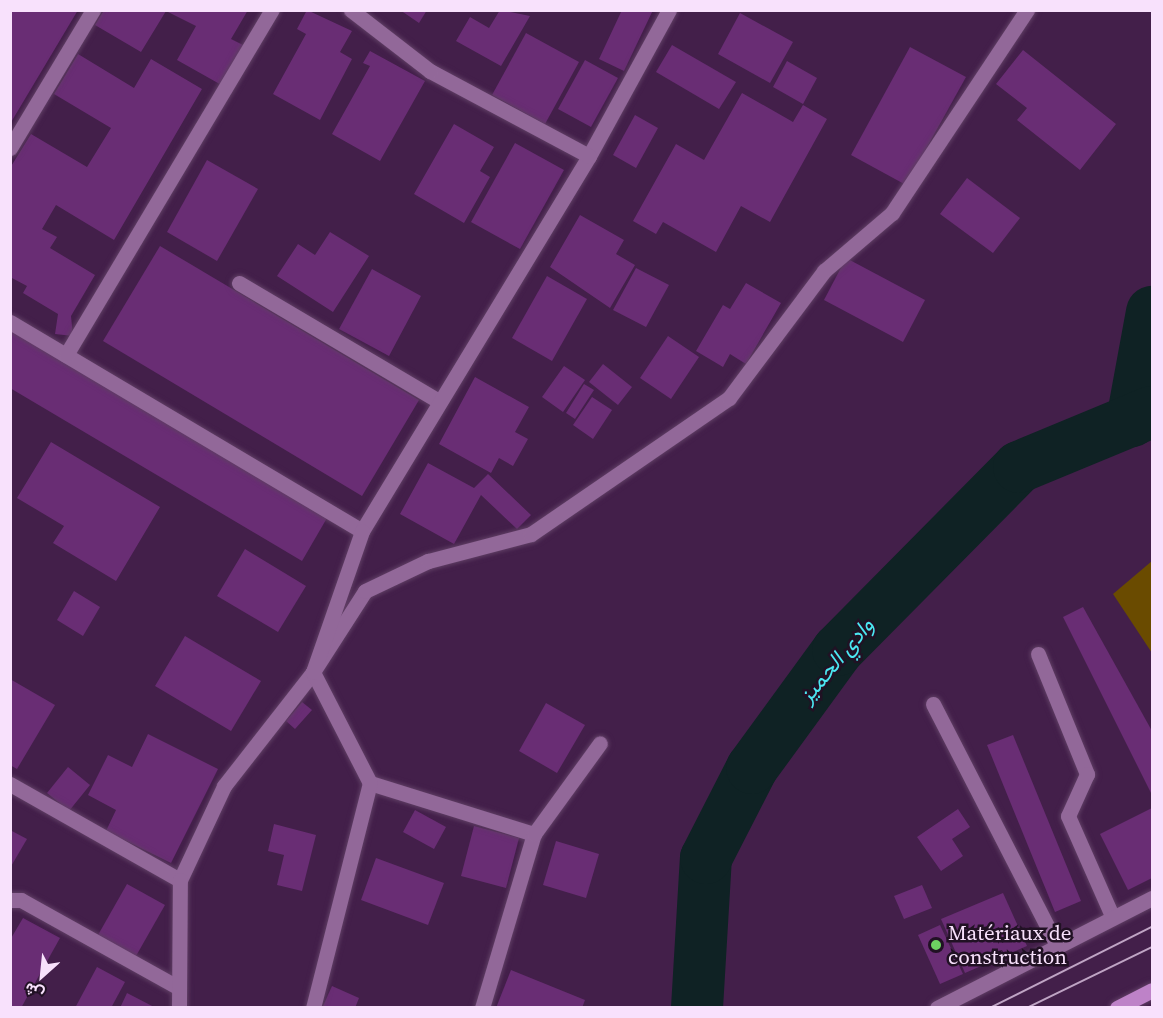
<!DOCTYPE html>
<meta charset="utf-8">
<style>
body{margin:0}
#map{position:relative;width:1163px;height:1018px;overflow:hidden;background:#431f4a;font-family:"Source Serif 4",Vazirmatn,serif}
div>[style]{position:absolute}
.green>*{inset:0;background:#6a4b00}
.river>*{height:52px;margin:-26px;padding:0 26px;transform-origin:26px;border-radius:26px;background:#0f2224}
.building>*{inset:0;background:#692d74}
.roads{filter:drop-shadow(0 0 2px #5f3e64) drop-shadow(0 0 2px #5f3e64)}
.lane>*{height:15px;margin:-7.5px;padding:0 7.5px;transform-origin:7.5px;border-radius:7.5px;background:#926899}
.street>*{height:15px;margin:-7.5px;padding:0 7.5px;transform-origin:7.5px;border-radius:7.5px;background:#926899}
.primary>*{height:15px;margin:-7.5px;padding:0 7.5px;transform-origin:7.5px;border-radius:7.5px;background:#be82c8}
.tram>*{height:1.5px;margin:-0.75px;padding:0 0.75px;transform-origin:0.75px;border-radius:0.75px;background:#bfa4c4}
.dots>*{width:16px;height:16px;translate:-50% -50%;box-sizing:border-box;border:3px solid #211124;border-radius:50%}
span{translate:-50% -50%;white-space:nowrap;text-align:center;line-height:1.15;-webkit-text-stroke:5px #211124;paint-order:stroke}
.poi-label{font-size:21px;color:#f8e1fc}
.left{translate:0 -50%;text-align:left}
.water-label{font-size:22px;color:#4be7f1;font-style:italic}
.frame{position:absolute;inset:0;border:12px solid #f8e1fc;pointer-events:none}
.north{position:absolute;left:12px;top:946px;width:60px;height:60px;-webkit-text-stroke:4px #211124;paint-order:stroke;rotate:207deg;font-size:16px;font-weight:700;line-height:24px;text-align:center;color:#f8e1fc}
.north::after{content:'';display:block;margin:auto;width:21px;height:27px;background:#f8e1fc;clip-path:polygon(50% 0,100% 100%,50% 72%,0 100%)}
</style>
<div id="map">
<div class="green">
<div style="clip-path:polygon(1152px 561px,1152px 653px,1113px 594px)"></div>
</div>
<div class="river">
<div style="left:1132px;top:421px;width:111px;rotate:-79.6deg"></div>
<div style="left:697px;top:1008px;width:150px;rotate:-86.6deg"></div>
<div style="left:706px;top:858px;width:101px;rotate:-62.9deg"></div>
<div style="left:752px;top:768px;width:146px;rotate:-53.9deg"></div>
<div style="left:838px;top:650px;width:257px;rotate:-45.3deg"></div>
<div style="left:1019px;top:467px;width:144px;rotate:-22.5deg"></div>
</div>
<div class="building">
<div style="clip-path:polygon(10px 10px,78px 10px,10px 124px)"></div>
<div style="clip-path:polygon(104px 10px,248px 10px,231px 39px,247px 47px,225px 87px,177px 60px,196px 26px,166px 11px,141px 52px,95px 25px)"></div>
<div style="clip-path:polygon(307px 10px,352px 31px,340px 52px,352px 59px,320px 120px,273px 94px,306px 34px,297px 29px)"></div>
<div style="clip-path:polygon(400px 10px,427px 10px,419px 23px)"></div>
<div style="clip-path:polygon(500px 10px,530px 16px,501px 66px,456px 41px,470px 17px,489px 28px)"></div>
<div style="clip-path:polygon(622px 10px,653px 10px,624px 71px,599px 59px)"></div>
<div style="clip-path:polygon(740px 13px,793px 42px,770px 83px,718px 54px)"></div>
<div style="clip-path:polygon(526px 33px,579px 62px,545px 124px,492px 95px)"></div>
<div style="clip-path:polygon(672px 45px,736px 82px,719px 109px,656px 72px)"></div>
<div style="clip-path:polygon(910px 47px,966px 77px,906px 185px,851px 155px)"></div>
<div style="clip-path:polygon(1023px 50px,1116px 124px,1080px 170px,1017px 120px,1027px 108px,996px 84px)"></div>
<div style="clip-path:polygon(370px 51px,425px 81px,380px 161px,332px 134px,370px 66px,363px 63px)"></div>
<div style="clip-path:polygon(78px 54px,134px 88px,151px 59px,202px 89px,114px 240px,56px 205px,42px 229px,57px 237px,50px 248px,95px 275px,71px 316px,73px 336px,55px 334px,58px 314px,23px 293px,27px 286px,10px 277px,10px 168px,31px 134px,87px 167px,111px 128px,54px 94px)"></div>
<div style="clip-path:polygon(585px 60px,618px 78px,591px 127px,558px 109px)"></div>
<div style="clip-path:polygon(787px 61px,817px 78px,803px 104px,773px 87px)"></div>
<div style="clip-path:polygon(742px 93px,793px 122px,803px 105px,827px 119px,770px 222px,741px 206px,716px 252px,663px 222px,656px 234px,633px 221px,676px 144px,704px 160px)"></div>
<div style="clip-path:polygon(635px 115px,658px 128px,636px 168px,613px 155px)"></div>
<div style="clip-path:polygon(454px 124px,494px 147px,480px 171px,490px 177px,464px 223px,414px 194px)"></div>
<div style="clip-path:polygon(515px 143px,564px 170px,520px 249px,471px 222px)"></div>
<div style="clip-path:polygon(207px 160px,258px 189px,217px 261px,167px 232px)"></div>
<div style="clip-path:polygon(967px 178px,1020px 218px,993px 253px,940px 214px)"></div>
<div style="clip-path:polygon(580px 215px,624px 240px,616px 254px,635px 265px,610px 308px,550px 267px)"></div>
<div style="clip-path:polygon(330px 232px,369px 256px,333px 312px,277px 276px,298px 244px,315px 255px)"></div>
<div style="clip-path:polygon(160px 246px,419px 400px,362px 496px,103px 341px)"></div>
<div style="clip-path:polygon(846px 258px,925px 300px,903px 342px,824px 300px)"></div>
<div style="clip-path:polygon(636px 268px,669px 285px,646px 327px,613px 310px)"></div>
<div style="clip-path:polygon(372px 269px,421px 296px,389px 356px,339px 329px)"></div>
<div style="clip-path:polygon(547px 276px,587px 299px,552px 361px,512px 338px)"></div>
<div style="clip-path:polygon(746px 283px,781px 303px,746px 364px,730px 354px,723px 367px,696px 351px,723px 305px,730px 309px)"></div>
<div style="clip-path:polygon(10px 330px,327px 518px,302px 561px,10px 388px)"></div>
<div style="clip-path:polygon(668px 336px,699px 357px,671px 399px,640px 378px)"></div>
<div style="clip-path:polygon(603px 364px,632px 387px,618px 405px,589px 382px)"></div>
<div style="clip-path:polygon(564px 366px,585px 380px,563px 412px,542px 397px)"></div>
<div style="clip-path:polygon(475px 377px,529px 407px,515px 432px,528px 439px,513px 466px,499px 458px,491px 473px,439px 444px)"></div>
<div style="clip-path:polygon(584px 384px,594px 390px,575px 419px,566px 413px)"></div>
<div style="clip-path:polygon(592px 397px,612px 410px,593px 439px,573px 425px)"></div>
<div style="clip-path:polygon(51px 442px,160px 507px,116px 581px,53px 543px,64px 526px,17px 498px)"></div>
<div style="clip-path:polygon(428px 463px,474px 488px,488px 474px,531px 515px,517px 529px,481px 495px,454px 544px,400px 514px)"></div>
<div style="clip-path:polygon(245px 549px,306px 586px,278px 632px,217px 596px)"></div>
<div style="clip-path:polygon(74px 591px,100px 607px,83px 636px,57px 620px)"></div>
<div style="clip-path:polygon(1083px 607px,1152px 731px,1152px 795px,1063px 617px)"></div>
<div style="clip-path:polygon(185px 636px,261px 681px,231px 731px,155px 686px)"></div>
<div style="clip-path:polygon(10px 679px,55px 705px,17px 769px,10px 765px)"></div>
<div style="clip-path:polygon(302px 702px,312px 710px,295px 729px,286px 721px)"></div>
<div style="clip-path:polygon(546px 703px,585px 725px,557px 773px,519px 751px)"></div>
<div style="clip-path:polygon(148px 734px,218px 769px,171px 863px,106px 831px,116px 810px,88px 795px,108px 755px,132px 767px)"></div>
<div style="clip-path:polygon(1013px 735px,1081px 901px,1055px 912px,987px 745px)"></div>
<div style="clip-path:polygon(68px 767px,90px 785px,69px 811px,47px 793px)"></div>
<div style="clip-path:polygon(1152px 808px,1152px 878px,1128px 890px,1100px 834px)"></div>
<div style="clip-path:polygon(958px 809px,970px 827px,952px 839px,963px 856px,941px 871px,917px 837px)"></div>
<div style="clip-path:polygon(415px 810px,446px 827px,434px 849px,403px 832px)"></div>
<div style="clip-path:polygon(274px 824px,316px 835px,302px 891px,277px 885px,284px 855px,268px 851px)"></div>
<div style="clip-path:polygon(474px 826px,519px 838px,506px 888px,461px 876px)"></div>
<div style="clip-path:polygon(10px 830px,27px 839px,10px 868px)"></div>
<div style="clip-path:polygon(556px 841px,599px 854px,586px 898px,543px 885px)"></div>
<div style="clip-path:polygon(376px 858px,444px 883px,428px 925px,361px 900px)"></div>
<div style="clip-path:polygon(127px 884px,165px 905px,136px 956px,98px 935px)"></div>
<div style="clip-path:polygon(922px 885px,932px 908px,904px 919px,894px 896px)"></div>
<div style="clip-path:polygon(1003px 893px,1027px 946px,965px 973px,941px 919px)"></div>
<div style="clip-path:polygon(23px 918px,60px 938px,21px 1008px,10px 1008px,10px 940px)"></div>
<div style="clip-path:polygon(940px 925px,963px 974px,940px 984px,918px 935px)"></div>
<div style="clip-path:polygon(97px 967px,125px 982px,111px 1008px,75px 1008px)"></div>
<div style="clip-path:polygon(511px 970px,585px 1000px,582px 1008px,496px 1008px)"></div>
<div style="clip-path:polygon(332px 986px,359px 998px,355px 1008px,323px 1006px)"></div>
<div style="clip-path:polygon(127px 993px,156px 1008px,120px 1008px)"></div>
</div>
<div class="roads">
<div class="lane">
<div style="left:1038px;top:654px;width:130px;rotate:67.8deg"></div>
<div style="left:1087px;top:774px;width:46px;rotate:114.3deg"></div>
<div style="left:1068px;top:816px;width:111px;rotate:66.2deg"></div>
<div style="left:933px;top:704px;width:271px;rotate:62.8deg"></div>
<div style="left:937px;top:1008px;width:242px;rotate:-27.1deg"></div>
</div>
<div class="street">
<div style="left:10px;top:148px;width:161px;rotate:-59deg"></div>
<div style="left:589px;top:156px;width:166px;rotate:-61.3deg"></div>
<div style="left:239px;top:283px;width:230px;rotate:30.6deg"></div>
<div style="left:10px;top:322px;width:409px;rotate:30.7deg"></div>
<div style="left:362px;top:531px;width:438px;rotate:-58.8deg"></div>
<div style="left:589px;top:156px;width:180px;rotate:-151.9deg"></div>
<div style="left:430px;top:71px;width:100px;rotate:-142.3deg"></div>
<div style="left:66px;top:355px;width:402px;rotate:-59.2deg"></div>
<div style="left:370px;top:783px;width:172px;rotate:17.3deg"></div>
<div style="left:10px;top:784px;width:195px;rotate:29.5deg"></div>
<div style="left:180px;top:880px;width:104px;rotate:-64.9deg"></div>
<div style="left:224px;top:786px;width:145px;rotate:-52deg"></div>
<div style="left:313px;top:672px;width:96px;rotate:-57.3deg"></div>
<div style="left:365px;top:591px;width:70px;rotate:-25.5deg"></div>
<div style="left:428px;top:561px;width:106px;rotate:-14.7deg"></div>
<div style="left:531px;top:534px;width:240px;rotate:-34.5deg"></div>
<div style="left:729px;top:398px;width:159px;rotate:-53.2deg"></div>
<div style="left:824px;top:271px;width:89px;rotate:-40.5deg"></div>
<div style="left:892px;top:213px;width:244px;rotate:-56.4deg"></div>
<div style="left:10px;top:900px;width:11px"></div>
<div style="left:21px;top:900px;width:181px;rotate:29.1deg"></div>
<div style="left:179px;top:1008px;width:128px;rotate:-89.6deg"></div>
<div style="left:313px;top:1008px;width:232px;rotate:-75.8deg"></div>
<div style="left:370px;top:783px;width:125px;rotate:-117.2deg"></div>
<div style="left:313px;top:672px;width:149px;rotate:-70.8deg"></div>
<div style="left:482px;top:1008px;width:182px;rotate:-73.4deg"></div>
<div style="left:534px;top:834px;width:112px;rotate:-54deg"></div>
</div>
<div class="primary">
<div style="left:1117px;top:1008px;width:39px;rotate:-27deg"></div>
</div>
</div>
<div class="tram">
<div style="left:990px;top:1008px;width:181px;rotate:-26.6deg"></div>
<div style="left:1027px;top:1008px;width:139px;rotate:-26deg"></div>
</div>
<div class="dots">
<div style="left:936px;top:945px;background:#6dd361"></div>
</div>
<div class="poi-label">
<span class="left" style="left:948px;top:945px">Matériaux de<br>construction</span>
</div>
<div class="water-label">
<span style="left:836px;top:660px;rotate:-50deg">وادي الحميز</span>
</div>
<div class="frame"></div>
<div class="north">ش</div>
</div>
